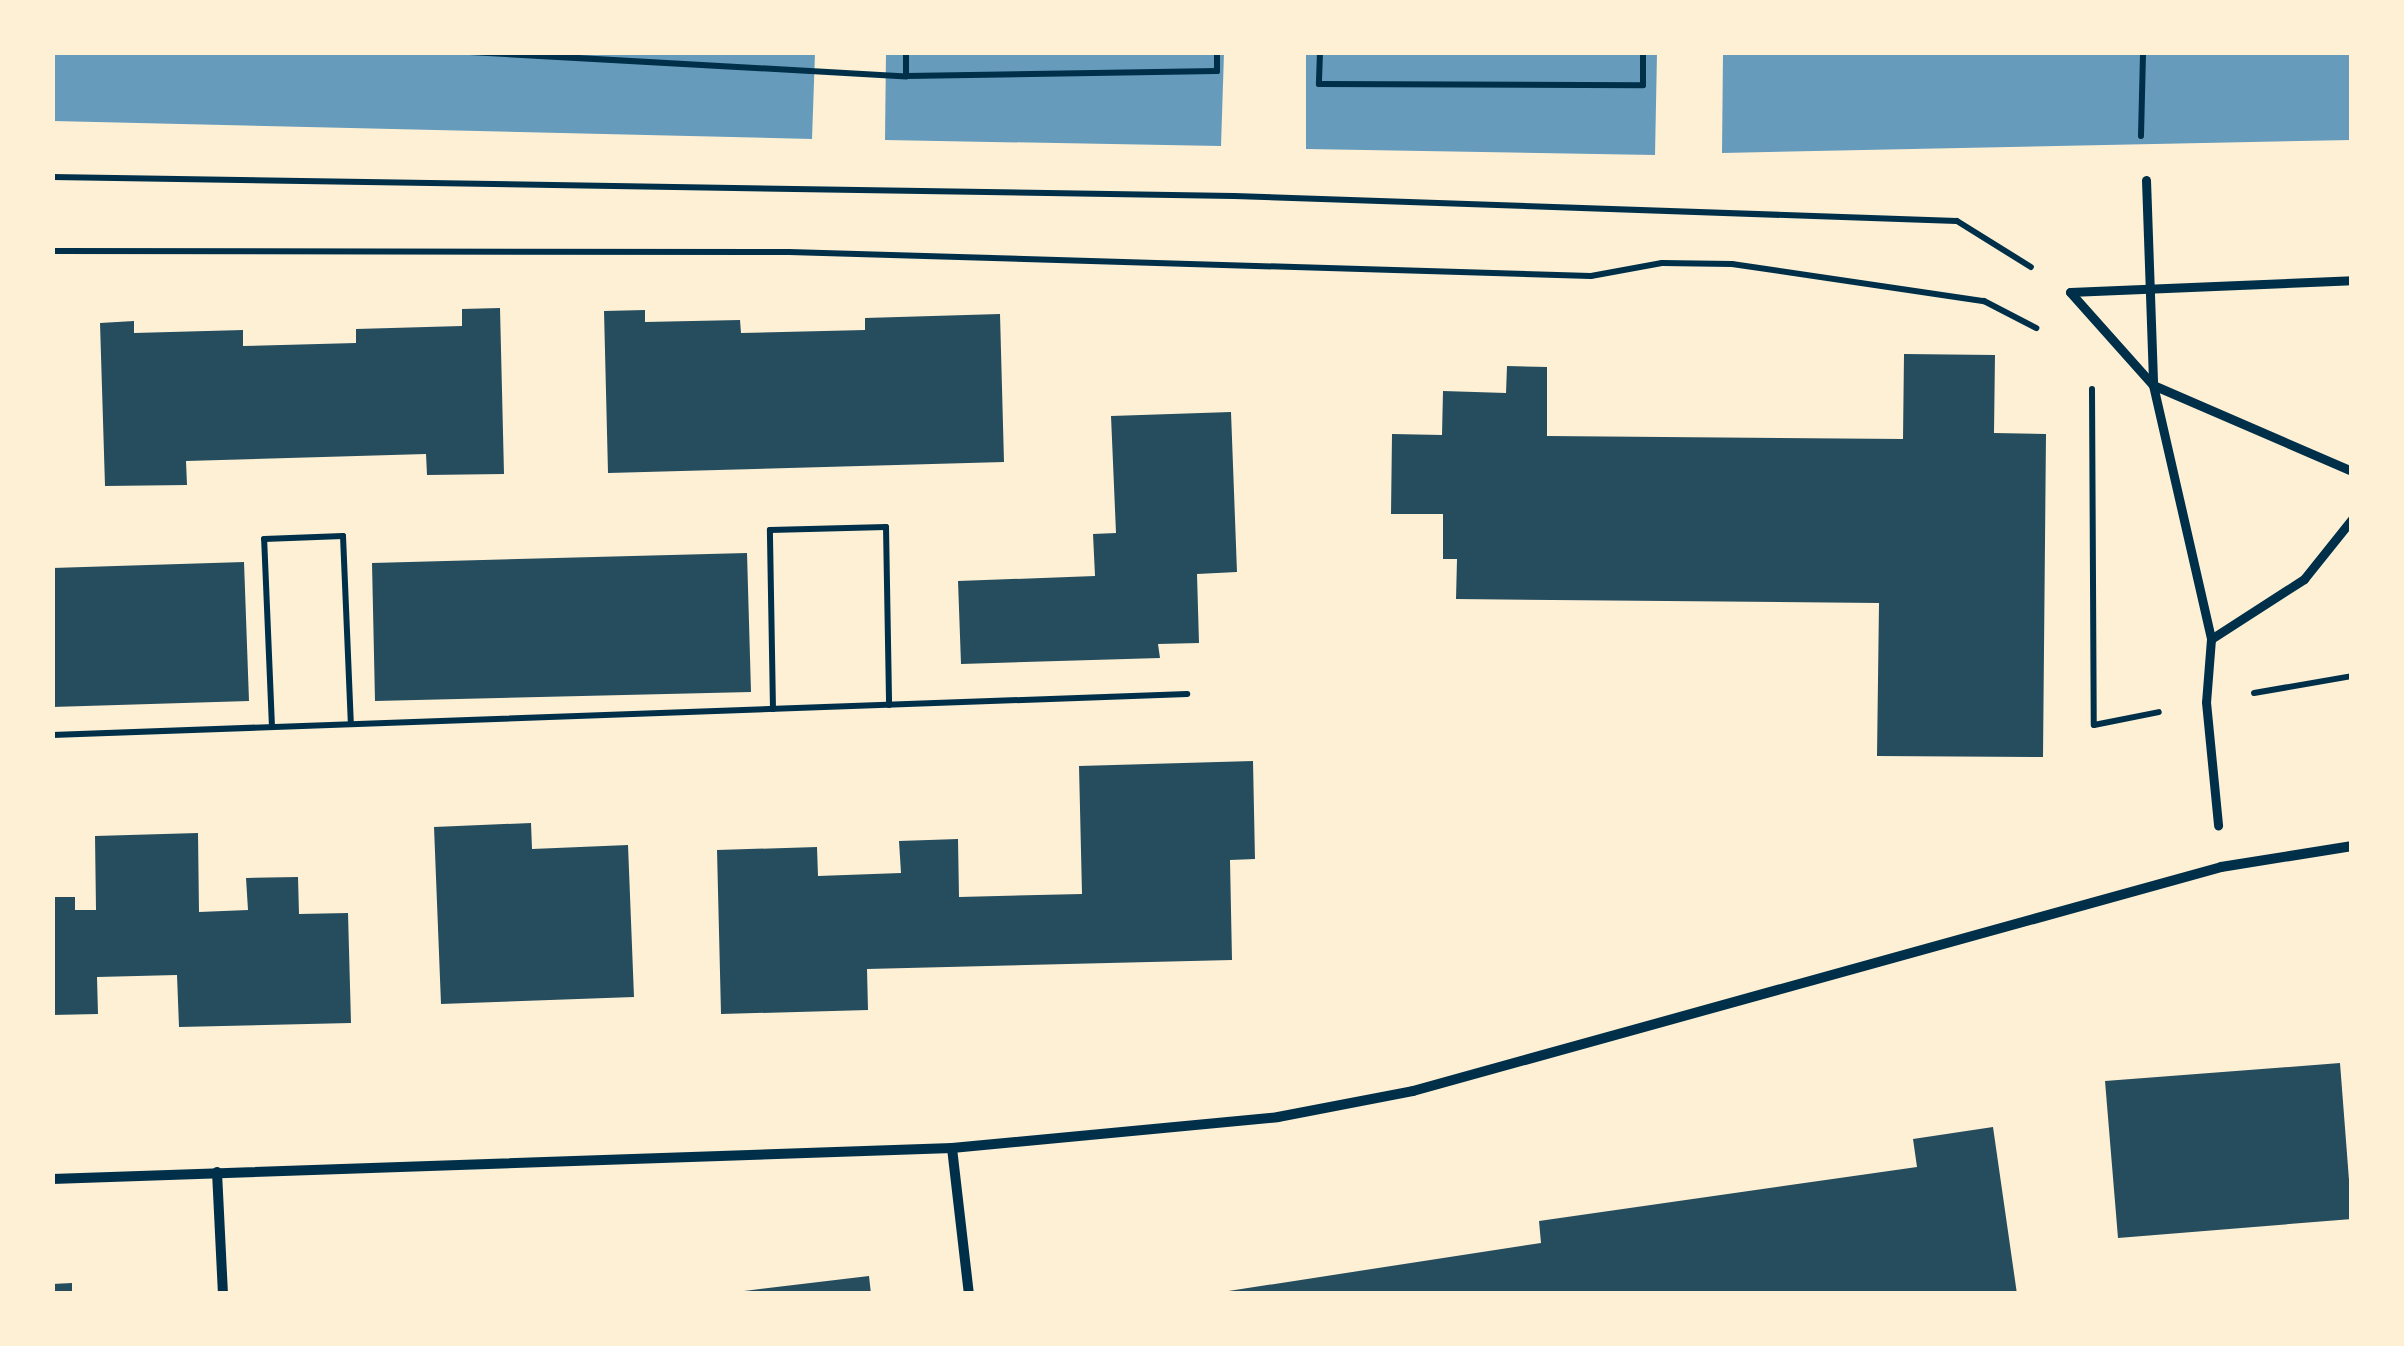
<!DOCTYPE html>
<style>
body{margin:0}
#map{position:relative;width:2404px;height:1346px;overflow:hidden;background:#fdf0d5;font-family:"Golos Text",sans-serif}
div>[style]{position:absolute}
.water>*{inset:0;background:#669bbc}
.building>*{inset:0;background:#264d5e}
.path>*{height:6px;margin:-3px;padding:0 3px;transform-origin:3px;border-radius:3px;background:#003049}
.pedestrian>*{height:9px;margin:-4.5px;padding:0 4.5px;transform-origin:4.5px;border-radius:4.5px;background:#003049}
.minor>*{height:10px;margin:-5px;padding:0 5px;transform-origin:5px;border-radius:5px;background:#003049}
span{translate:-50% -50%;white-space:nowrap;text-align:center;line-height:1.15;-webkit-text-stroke:10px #fdf0d5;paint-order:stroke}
.frame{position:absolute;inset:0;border:55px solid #fdf0d5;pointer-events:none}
</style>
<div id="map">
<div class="water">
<div style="clip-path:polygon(53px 53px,815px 53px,812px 139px,53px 121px)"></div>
<div style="clip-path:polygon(886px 53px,1224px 53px,1221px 146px,885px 140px)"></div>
<div style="clip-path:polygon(1306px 53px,1657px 53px,1655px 155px,1306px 149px)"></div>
<div style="clip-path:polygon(1723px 53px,2351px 53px,2351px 140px,1722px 153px)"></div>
</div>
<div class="building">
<div style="clip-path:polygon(500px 308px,504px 474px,427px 475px,426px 454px,186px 461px,187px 485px,105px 486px,100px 323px,134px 321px,134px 333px,243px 330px,243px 346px,356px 343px,356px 329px,462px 326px,462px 309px)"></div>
<div style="clip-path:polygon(645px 310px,645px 322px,740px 320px,741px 333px,865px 330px,865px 318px,1000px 314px,1004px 462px,608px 473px,604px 311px)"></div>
<div style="clip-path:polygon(1904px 354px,1995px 355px,1994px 433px,2046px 434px,2043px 757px,1877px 756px,1879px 603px,1456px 599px,1457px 559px,1443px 559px,1443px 514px,1391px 514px,1392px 434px,1442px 435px,1443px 391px,1506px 393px,1507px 366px,1547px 367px,1547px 436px,1903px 439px)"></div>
<div style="clip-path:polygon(1231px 412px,1237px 572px,1197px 574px,1199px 643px,1158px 644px,1160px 658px,961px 664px,958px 581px,1095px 576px,1093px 534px,1116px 533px,1111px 416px)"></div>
<div style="clip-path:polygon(747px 553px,751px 692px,375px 701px,372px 563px)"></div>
<div style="clip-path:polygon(244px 562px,249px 701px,52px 707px,52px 568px)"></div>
<div style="clip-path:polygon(1253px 761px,1255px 859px,1230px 860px,1232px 960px,867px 969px,868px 1010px,721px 1014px,717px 850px,817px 847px,818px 876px,901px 873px,899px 841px,958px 839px,959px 897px,1082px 894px,1079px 766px)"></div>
<div style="clip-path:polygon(531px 823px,532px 849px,628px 845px,634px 997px,441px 1004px,434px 827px)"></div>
<div style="clip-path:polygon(198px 833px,199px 912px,248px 910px,246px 878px,298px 877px,299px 914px,348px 913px,351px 1023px,179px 1027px,177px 975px,97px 977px,98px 1014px,52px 1015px,52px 897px,75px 897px,75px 910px,96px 910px,95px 836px)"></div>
<div style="clip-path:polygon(2340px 1063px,2352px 1219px,2118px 1238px,2105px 1081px)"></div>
<div style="clip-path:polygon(1993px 1127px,2017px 1294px,1209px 1294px,1541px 1243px,1539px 1221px,1917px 1167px,1913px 1139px)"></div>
<div style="clip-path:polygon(869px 1276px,871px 1294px,744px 1294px,744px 1291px)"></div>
<div style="clip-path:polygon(72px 1283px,72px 1294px,52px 1294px,52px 1284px)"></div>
</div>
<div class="path">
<div style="left:470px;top:52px;width:437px;rotate:3.2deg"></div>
<div style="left:906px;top:76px;width:24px;rotate:-90deg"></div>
<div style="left:1320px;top:52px;width:32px;rotate:92deg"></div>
<div style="left:1319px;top:84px;width:324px;rotate:0.2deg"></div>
<div style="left:1643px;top:85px;width:33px;rotate:-90deg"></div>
<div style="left:906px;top:76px;width:311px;rotate:-0.9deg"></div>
<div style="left:1217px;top:71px;width:19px;rotate:-90deg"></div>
<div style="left:2141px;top:136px;width:84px;rotate:-88.6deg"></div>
<div style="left:52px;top:177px;width:1182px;rotate:0.92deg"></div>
<div style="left:1234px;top:196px;width:723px;rotate:1.98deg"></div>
<div style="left:1957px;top:221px;width:87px;rotate:31.9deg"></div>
<div style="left:52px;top:251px;width:737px;rotate:0.08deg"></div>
<div style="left:789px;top:252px;width:802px;rotate:1.71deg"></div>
<div style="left:1591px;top:276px;width:72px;rotate:-10.4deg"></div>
<div style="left:1662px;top:263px;width:70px;rotate:0.8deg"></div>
<div style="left:1732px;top:264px;width:255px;rotate:8.4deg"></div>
<div style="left:1984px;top:301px;width:59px;rotate:27.4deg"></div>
<div style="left:2092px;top:389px;width:336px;rotate:89.7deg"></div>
<div style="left:2094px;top:725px;width:66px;rotate:-11.3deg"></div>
<div style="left:2254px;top:693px;width:99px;rotate:-9.8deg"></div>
<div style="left:773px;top:709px;width:179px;rotate:-91deg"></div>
<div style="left:770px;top:530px;width:116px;rotate:-1.5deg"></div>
<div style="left:886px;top:527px;width:178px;rotate:89deg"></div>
<div style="left:272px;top:727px;width:188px;rotate:-92.4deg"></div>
<div style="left:264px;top:539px;width:79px;rotate:-2.2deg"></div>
<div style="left:343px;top:536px;width:188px;rotate:87.6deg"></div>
<div style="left:52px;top:735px;width:1136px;rotate:-2.07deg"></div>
</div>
<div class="pedestrian">
<div style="left:2146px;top:180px;width:205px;rotate:88deg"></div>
<div style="left:2153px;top:385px;width:261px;rotate:77.1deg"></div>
<div style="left:2211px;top:639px;width:63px;rotate:94.5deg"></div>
<div style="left:2206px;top:702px;width:124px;rotate:84.4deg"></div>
<div style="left:2070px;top:292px;width:125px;rotate:48.3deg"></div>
<div style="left:2153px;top:385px;width:217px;rotate:23.4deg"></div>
<div style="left:2070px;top:292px;width:282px;rotate:-2.4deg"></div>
<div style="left:2211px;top:639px;width:111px;rotate:-32.8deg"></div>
<div style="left:2304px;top:579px;width:77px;rotate:-51.3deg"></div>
</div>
<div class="minor">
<div style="left:952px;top:1148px;width:147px;rotate:83.4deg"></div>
<div style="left:217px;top:1172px;width:122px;rotate:87.2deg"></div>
<div style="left:52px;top:1179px;width:901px;rotate:-1.97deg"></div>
<div style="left:952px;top:1148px;width:327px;rotate:-5.4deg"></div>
<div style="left:1278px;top:1117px;width:137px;rotate:-10.9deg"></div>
<div style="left:1413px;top:1091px;width:838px;rotate:-15.49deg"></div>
<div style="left:2221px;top:867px;width:133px;rotate:-9.1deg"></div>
</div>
<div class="frame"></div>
</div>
